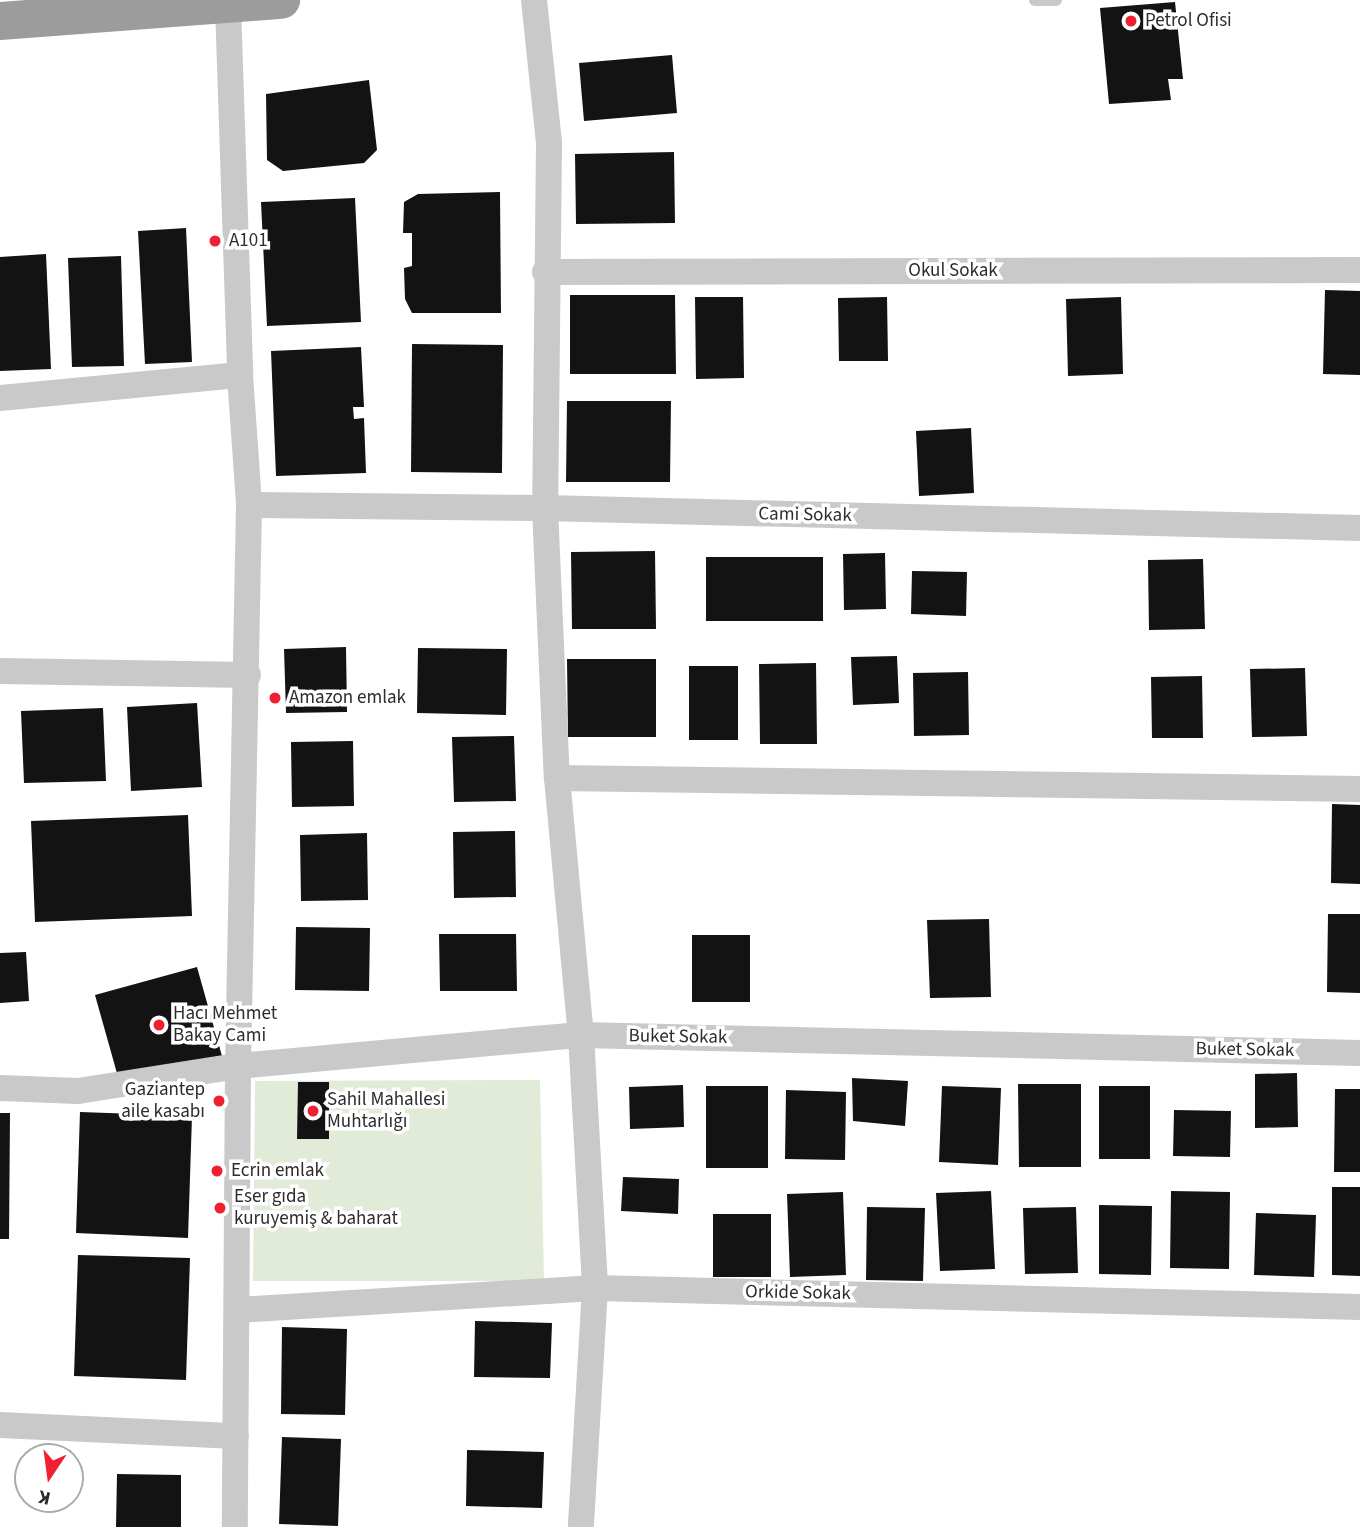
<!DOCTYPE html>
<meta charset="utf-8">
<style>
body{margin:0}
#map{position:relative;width:1360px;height:1527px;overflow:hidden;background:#fff;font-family:"Source Sans 3",sans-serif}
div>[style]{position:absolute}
.green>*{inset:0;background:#e2ebd8}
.building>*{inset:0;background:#131313}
.service>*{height:12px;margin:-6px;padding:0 6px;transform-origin:6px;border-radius:6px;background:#c9c9c9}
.minor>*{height:26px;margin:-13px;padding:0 13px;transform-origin:13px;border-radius:13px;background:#c9c9c9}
.trunk>*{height:38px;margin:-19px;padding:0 19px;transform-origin:19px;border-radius:19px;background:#9c9c9c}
.dots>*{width:19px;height:19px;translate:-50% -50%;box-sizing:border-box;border:4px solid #fff;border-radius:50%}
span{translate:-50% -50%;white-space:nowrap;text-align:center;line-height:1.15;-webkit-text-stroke:7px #fff;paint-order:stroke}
.poi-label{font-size:19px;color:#2c2c2c}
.left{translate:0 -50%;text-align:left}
.right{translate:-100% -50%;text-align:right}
.street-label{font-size:19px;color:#2c2c2c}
.north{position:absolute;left:14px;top:1443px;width:70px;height:70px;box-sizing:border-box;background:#fff;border:2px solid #ababab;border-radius:50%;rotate:193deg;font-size:19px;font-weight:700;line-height:28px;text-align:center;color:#2c2c2c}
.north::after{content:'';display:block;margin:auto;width:24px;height:32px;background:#ef2131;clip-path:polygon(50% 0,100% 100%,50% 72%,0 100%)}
</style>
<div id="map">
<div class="green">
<div style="clip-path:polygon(540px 1080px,544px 1281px,253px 1281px,255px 1081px)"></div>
</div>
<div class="building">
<div style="clip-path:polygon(1175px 2px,1183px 79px,1168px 79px,1171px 100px,1109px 104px,1100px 8px)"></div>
<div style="clip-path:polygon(672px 55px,677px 113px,584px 121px,579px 63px)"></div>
<div style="clip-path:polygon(369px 80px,377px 150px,364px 163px,283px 171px,267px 160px,266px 94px)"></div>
<div style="clip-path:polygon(674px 152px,675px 223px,576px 224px,575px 154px)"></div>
<div style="clip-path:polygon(500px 192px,501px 313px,412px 313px,405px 299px,404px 268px,412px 266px,412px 233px,403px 233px,404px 202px,418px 194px)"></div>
<div style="clip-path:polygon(355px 198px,361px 322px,267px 326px,261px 202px)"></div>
<div style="clip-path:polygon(186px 228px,192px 362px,145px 364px,138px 231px)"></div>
<div style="clip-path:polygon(46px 254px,51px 369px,0 371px,0 257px)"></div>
<div style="clip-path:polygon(121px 256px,124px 366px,72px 367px,68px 258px)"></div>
<div style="clip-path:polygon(1325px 290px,1360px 291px,1360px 375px,1323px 374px)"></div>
<div style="clip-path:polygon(570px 295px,675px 295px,676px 374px,570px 374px)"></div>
<div style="clip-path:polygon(695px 297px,743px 297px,744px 378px,696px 379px)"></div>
<div style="clip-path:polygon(887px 297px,888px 361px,839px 361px,838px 298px)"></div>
<div style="clip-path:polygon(1121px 297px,1123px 374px,1068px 376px,1066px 299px)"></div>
<div style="clip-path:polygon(412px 344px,503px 345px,502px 473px,411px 472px)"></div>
<div style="clip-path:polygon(361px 347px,364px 407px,353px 407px,354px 419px,364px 418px,366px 473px,276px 476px,271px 351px)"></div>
<div style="clip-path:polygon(567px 401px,671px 401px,670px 482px,566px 482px)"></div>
<div style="clip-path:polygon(971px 428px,974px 493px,919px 496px,916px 431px)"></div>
<div style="clip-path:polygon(655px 551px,656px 629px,572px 629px,571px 552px)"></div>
<div style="clip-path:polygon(885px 553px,886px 609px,844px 610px,843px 554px)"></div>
<div style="clip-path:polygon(706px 557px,823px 557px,823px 621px,706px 621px)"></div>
<div style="clip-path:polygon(1203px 559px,1205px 629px,1149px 630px,1148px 560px)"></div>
<div style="clip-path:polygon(912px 571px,967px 572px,966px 616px,911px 614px)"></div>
<div style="clip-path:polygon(346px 647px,347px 712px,286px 713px,284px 649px)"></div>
<div style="clip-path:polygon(418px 648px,507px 649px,506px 715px,417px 713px)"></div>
<div style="clip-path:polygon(897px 656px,899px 703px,853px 705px,851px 657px)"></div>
<div style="clip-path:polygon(567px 659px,656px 659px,656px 737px,568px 737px)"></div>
<div style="clip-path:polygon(816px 663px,817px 744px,760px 744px,759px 664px)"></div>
<div style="clip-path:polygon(689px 666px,738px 666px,738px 740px,689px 740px)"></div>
<div style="clip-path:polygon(1305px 668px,1307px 736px,1252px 737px,1250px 669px)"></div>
<div style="clip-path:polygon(968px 672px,969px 735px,914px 736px,913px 673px)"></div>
<div style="clip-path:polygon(1202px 676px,1203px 738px,1152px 738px,1151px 677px)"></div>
<div style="clip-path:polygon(197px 703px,202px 787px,131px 791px,127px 707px)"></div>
<div style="clip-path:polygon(103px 708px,106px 781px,24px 783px,21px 711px)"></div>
<div style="clip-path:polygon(514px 736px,516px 801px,454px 802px,452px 737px)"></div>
<div style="clip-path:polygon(353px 741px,354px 806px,292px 807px,291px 742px)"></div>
<div style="clip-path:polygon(1332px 804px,1360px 805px,1360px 884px,1331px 883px)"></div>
<div style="clip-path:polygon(188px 815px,192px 916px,35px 922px,31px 821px)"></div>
<div style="clip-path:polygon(515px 831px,516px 897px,454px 898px,453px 832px)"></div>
<div style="clip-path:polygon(367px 833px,368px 900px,301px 901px,300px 835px)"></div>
<div style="clip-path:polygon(1328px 914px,1360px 914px,1360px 993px,1327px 992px)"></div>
<div style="clip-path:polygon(989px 919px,991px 997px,930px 998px,927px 920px)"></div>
<div style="clip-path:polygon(296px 927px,370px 928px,369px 991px,295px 990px)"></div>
<div style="clip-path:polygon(439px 934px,516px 934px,517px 991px,440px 991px)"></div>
<div style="clip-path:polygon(692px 935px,750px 935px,750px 1002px,692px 1002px)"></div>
<div style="clip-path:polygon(26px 952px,29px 1001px,0 1003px,0 953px)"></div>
<div style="clip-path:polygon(197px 967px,222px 1056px,120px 1084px,95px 995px)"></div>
<div style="clip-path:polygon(1297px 1073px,1298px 1127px,1255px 1128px,1255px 1074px)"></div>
<div style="clip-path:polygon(852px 1078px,908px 1081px,905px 1126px,853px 1121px)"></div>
<div style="clip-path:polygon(298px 1082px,329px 1082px,329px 1139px,297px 1139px)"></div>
<div style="clip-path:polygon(1018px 1084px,1081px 1084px,1081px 1167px,1019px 1167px)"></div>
<div style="clip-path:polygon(683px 1085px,684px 1127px,630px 1129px,629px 1087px)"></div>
<div style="clip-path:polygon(706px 1086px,768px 1086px,768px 1168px,706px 1168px)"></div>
<div style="clip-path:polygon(942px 1086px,1001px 1088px,998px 1165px,939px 1162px)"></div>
<div style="clip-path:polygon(1099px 1086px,1150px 1086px,1150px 1159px,1099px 1159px)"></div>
<div style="clip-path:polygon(1335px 1089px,1360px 1089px,1360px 1172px,1334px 1172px)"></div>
<div style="clip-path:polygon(786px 1090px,846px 1092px,845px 1160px,785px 1159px)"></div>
<div style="clip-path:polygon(1174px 1110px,1231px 1111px,1230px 1157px,1173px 1156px)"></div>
<div style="clip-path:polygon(80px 1112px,192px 1116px,188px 1238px,76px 1233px)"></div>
<div style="clip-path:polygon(0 1113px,10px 1113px,9px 1239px,0 1239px)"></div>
<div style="clip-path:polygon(623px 1177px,679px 1179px,678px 1214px,621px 1211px)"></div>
<div style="clip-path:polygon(1332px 1187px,1360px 1187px,1360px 1276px,1332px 1275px)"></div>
<div style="clip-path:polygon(991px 1191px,995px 1269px,940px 1271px,936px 1193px)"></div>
<div style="clip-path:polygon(1171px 1191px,1230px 1192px,1229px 1269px,1170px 1268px)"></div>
<div style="clip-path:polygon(843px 1192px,846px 1275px,790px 1277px,787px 1194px)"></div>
<div style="clip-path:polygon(1099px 1205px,1152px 1206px,1151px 1275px,1099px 1274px)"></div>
<div style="clip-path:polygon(867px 1207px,925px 1208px,923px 1281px,866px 1280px)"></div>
<div style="clip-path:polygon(1076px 1207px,1078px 1273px,1025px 1274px,1023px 1208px)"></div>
<div style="clip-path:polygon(1256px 1213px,1316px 1215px,1314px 1277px,1254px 1275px)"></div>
<div style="clip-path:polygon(713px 1214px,771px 1214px,771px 1277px,713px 1277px)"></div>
<div style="clip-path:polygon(78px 1255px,190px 1258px,186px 1380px,74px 1376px)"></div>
<div style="clip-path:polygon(475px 1321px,552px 1323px,550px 1378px,474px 1377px)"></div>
<div style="clip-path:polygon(282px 1327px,347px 1329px,345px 1415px,281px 1414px)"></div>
<div style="clip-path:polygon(282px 1437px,341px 1439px,338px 1526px,279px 1524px)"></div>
<div style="clip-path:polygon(467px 1450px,544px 1452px,542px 1508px,466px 1506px)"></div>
<div style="clip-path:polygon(117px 1474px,181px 1475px,181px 1527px,116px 1527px)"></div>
</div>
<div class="service">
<div style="left:1035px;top:0;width:21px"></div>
</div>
<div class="minor">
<div style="left:534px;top:0;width:144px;rotate:84deg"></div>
<div style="left:549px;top:143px;width:365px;rotate:90.6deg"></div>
<div style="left:545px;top:508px;width:270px;rotate:87.5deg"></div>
<div style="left:557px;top:778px;width:258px;rotate:84.7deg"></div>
<div style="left:581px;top:1035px;width:253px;rotate:86.8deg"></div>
<div style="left:595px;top:1288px;width:239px;rotate:93.4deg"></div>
<div style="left:228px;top:5px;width:370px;rotate:88.1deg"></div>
<div style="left:240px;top:375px;width:130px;rotate:86deg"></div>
<div style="left:249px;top:505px;width:561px;rotate:91.12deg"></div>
<div style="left:238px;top:1066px;width:461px;rotate:90.4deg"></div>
<div style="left:545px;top:272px;width:815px;rotate:-0.14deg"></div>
<div style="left:0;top:398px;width:241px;rotate:-5.5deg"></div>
<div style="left:249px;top:505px;width:296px;rotate:0.6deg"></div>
<div style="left:545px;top:508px;width:815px;rotate:1.41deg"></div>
<div style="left:0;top:671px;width:248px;rotate:0.9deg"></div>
<div style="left:557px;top:778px;width:803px;rotate:0.78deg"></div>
<div style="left:0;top:1088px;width:78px;rotate:2.2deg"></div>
<div style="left:78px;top:1091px;width:162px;rotate:-8.9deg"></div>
<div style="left:238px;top:1066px;width:344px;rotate:-5.2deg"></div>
<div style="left:581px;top:1035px;width:779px;rotate:1.32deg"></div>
<div style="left:237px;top:1310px;width:359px;rotate:-3.5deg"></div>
<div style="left:595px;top:1288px;width:765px;rotate:1.42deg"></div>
<div style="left:0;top:1425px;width:236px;rotate:2.7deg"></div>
</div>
<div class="trunk">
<div style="left:0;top:21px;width:282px;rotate:-4.3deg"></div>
</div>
<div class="dots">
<div style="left:1131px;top:21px;background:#ef2131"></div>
<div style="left:215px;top:241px;background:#ef2131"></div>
<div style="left:275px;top:698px;background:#ef2131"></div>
<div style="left:159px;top:1025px;background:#ef2131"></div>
<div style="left:219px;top:1101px;background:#ef2131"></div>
<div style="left:313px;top:1111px;background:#ef2131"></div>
<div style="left:217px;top:1171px;background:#ef2131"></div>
<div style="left:220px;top:1208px;background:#ef2131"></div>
</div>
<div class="poi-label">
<span class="left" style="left:1145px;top:21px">Petrol Ofisi</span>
<span class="left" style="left:229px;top:241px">A101</span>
<span class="left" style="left:289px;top:698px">Amazon emlak</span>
<span class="left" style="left:173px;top:1025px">Hacı Mehmet<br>Bakay Cami</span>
<span class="right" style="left:205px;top:1101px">Gaziantep<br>aile kasabı</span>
<span class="left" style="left:327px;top:1111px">Sahil Mahallesi<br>Muhtarlığı</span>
<span class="left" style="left:231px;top:1171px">Ecrin emlak</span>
<span class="left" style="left:234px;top:1208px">Eser gıda<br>kuruyemiş &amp; baharat</span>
</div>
<div class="street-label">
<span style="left:953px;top:271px">Okul Sokak</span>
<span style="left:805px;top:515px;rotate:1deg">Cami Sokak</span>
<span style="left:678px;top:1037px;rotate:1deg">Buket Sokak</span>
<span style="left:1245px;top:1050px;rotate:1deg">Buket Sokak</span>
<span style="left:798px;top:1293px;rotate:1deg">Orkide Sokak</span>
</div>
<div class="north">K</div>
</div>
